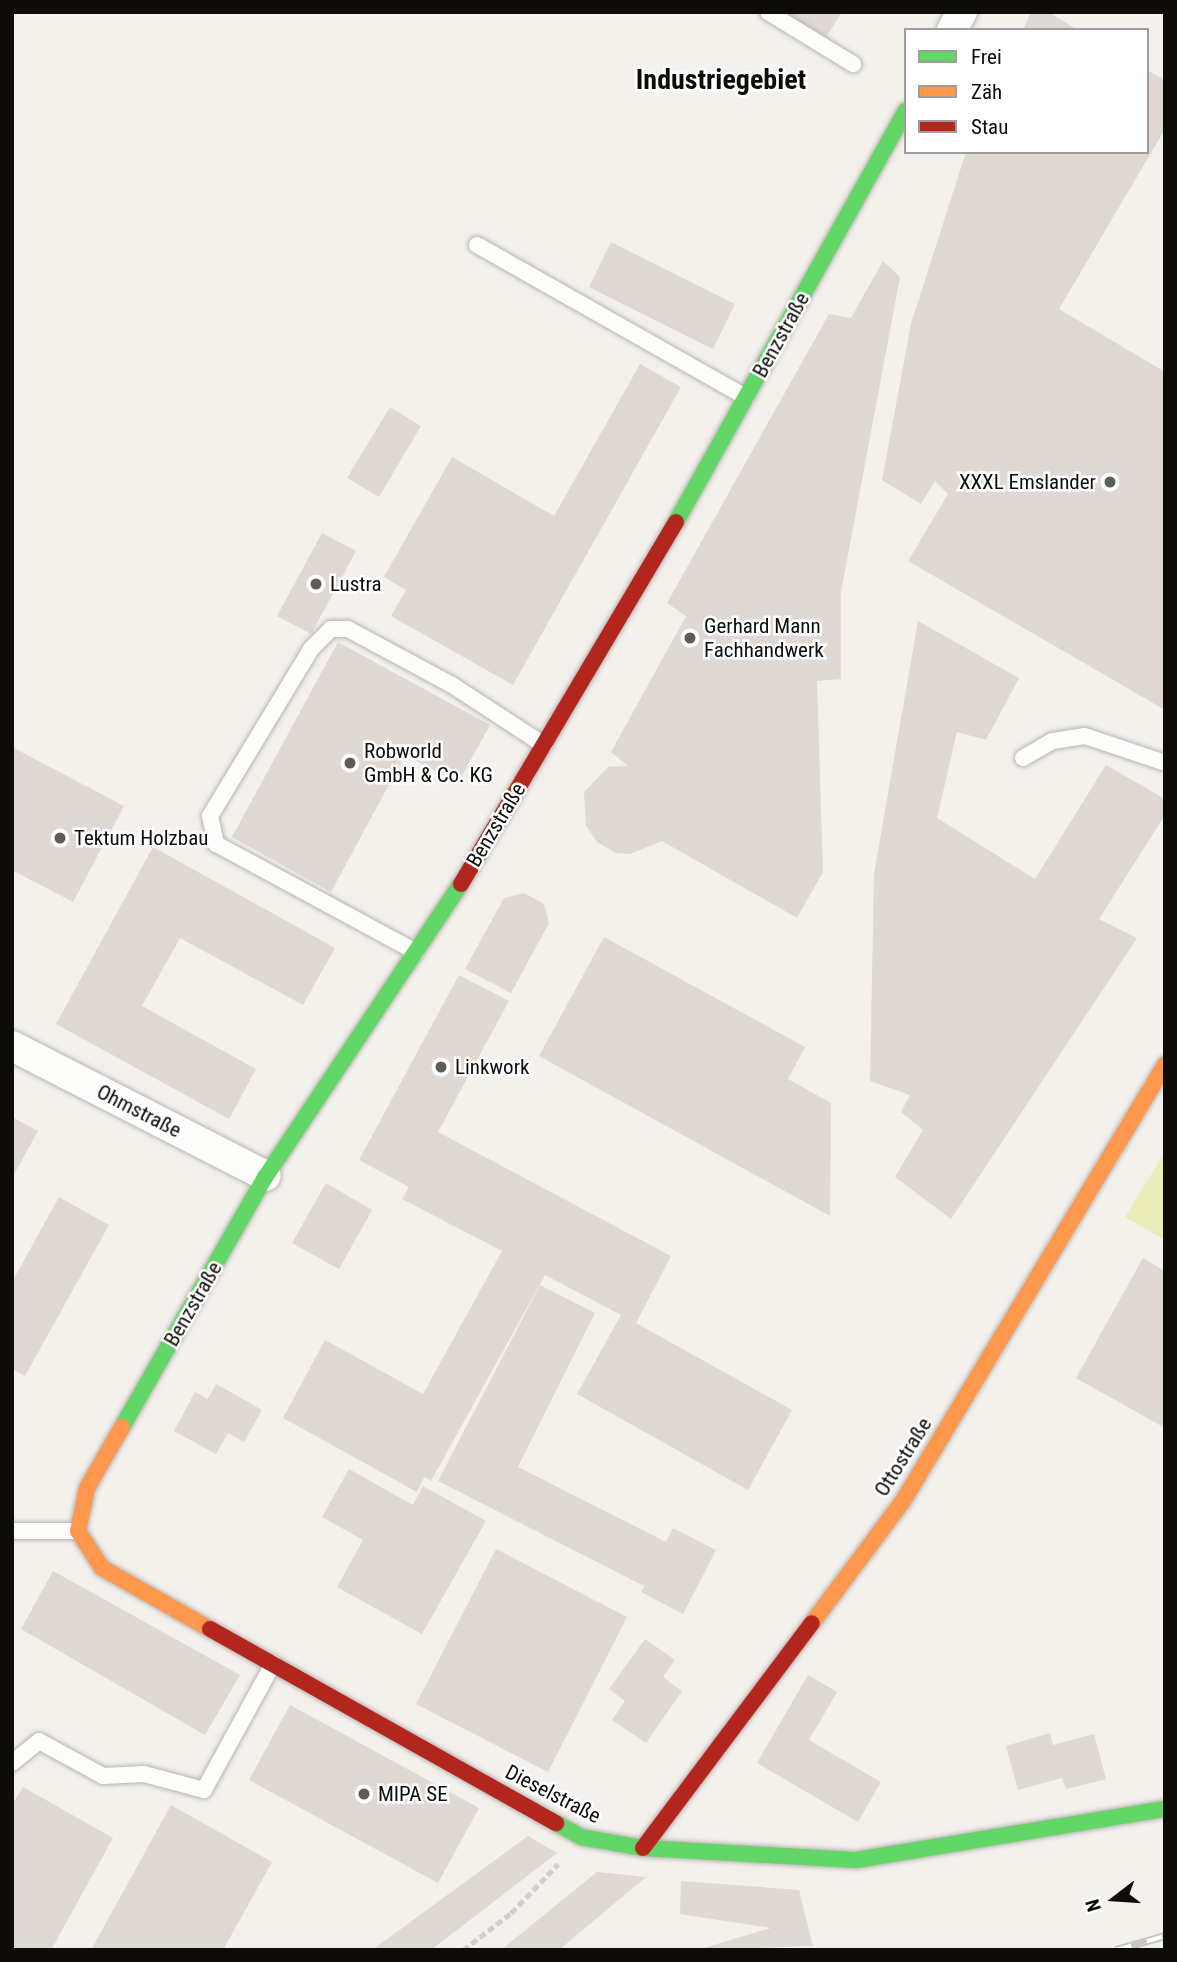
<!DOCTYPE html>
<meta charset="utf-8">
<style>
body{margin:0}
#map{position:relative;width:1177px;height:1962px;overflow:hidden;background:#f4f0ec;font-family:"Roboto Condensed",sans-serif}
div>[style]{position:absolute}
.green>*{inset:0;background:#eaedb8}
.building>*{inset:0;background:#e0d8d2}
.path>*{height:4.5px;margin-top:-2.25px;transform-origin:0;background:repeating-linear-gradient(90deg,#d0cfcd 0 7px,transparent 0 10.5px)}
.roads{filter:drop-shadow(0 0 2px #b7b4b1) drop-shadow(0 0 2px #b7b4b1)}
.lane>*{height:16px;margin:-8px;padding:0 8px;transform-origin:8px;border-radius:8px;background:#fdfdfc}
.street>*{height:30px;margin:-15px;padding:0 15px;transform-origin:15px;border-radius:15px;background:#fdfdfc}
.fast>*{height:16px;margin:-8px;padding:0 8px;transform-origin:8px;border-radius:8px;background:#63d668}
.slow>*{height:16px;margin:-8px;padding:0 8px;transform-origin:8px;border-radius:8px;background:#ff974d}
.jam>*{height:16px;margin:-8px;padding:0 8px;transform-origin:8px;border-radius:8px;background:#b3261e}
.rail>*{height:8px;margin-top:-4px;transform-origin:0;background:repeating-linear-gradient(90deg,#fff 0 16px,#c7c6c5 0 32px);box-sizing:border-box;border-block:2px solid #c7c6c5}
.dots>*{width:19px;height:19px;translate:-50% -50%;box-sizing:border-box;border:4px solid #fff;border-radius:50%}
span{translate:-50% -50%;white-space:nowrap;text-align:center;line-height:1.15;-webkit-text-stroke:5px #fff;paint-order:stroke}
.street-label{font-size:21px;color:#0e0c09}
.poi-label{font-size:21px;color:#0e0c09}
.right{translate:-100% -50%;text-align:right}
.left{translate:0 -50%;text-align:left}
.district-label{font-size:28px;color:#0e0c09;font-weight:700}
.frame{position:absolute;inset:0;border:14px solid #0e0c09;pointer-events:none}
.legend{position:absolute;left:904px;top:28px;width:245px;height:126px;box-sizing:border-box;background:#fff;border:2px solid #9f9e9d;margin:0;padding:9px 12px;list-style:none;font-size:21px;color:#0e0c09}
.legend li{display:flex;align-items:center;gap:14px;height:35px}
.legend b{width:35px;border:2px solid #9f9e9d}
.north{position:absolute;left:1079px;top:1864px;width:70px;height:70px;-webkit-text-stroke:5px #fff;paint-order:stroke;rotate:253deg;font-size:19px;font-weight:700;line-height:28px;text-align:center;color:#0e0c09}
.north::after{content:'';display:block;margin:auto;width:24px;height:32px;background:#0e0c09;clip-path:polygon(50% 0,100% 100%,50% 72%,0 100%)}
</style>
<div id="map">
<div class="green">
<div style="clip-path:polygon(1165px 1152px,1165px 1240px,1125px 1217px)"></div>
</div>
<div class="building">
<div style="clip-path:polygon(781px 12px,842px 12px,825px 39px)"></div>
<div style="clip-path:polygon(1031px 12px,1048px 12px,1078px 30px,1023px 30px)"></div>
<div style="clip-path:polygon(1147px 70px,1165px 80px,1165px 129px,1059px 309px,1165px 372px,1165px 710px,908px 561px,948px 494px,935px 481px,921px 504px,882px 480px,911px 324px,966px 152px,1147px 152px)"></div>
<div style="clip-path:polygon(611px 242px,735px 304px,713px 349px,589px 287px)"></div>
<div style="clip-path:polygon(883px 261px,900px 277px,841px 592px,841px 679px,817px 681px,823px 872px,797px 918px,662px 841px,630px 854px,616px 853px,597px 842px,586px 826px,584px 792px,608px 767px,628px 766px,611px 752px,686px 616px,667px 603px,829px 314px,851px 318px)"></div>
<div style="clip-path:polygon(640px 364px,681px 387px,513px 685px,391px 616px,406px 590px,384px 577px,452px 457px,554px 516px)"></div>
<div style="clip-path:polygon(390px 407px,421px 426px,379px 497px,347px 478px)"></div>
<div style="clip-path:polygon(322px 533px,356px 551px,311px 634px,277px 616px)"></div>
<div style="clip-path:polygon(918px 621px,1019px 678px,986px 740px,957px 732px,937px 818px,1035px 879px,1106px 765px,1165px 799px,1165px 815px,1099px 919px,1137px 938px,951px 1219px,895px 1177px,923px 1130px,901px 1112px,910px 1095px,870px 1081px,874px 874px)"></div>
<div style="clip-path:polygon(338px 642px,490px 725px,458px 783px,405px 755px,331px 892px,232px 837px)"></div>
<div style="clip-path:polygon(12px 747px,124px 806px,73px 902px,12px 870px)"></div>
<div style="clip-path:polygon(153px 847px,335px 948px,303px 1005px,180px 938px,142px 1006px,256px 1069px,229px 1119px,56px 1024px)"></div>
<div style="clip-path:polygon(524px 893px,544px 904px,549px 923px,511px 993px,465px 969px,504px 898px)"></div>
<div style="clip-path:polygon(604px 937px,805px 1047px,788px 1079px,831px 1103px,830px 1216px,539px 1056px)"></div>
<div style="clip-path:polygon(459px 975px,509px 1001px,438px 1132px,671px 1256px,636px 1323px,792px 1410px,748px 1490px,577px 1394px,621px 1315px,545px 1275px,431px 1481px,424px 1477px,417px 1492px,283px 1418px,325px 1340px,423px 1394px,502px 1251px,402px 1199px,409px 1187px,359px 1160px)"></div>
<div style="clip-path:polygon(12px 1117px,38px 1131px,12px 1178px)"></div>
<div style="clip-path:polygon(326px 1183px,372px 1210px,339px 1269px,292px 1243px)"></div>
<div style="clip-path:polygon(59px 1197px,109px 1225px,25px 1376px,12px 1369px,12px 1282px)"></div>
<div style="clip-path:polygon(1143px 1258px,1165px 1271px,1165px 1428px,1076px 1378px)"></div>
<div style="clip-path:polygon(540px 1285px,595px 1313px,518px 1467px,666px 1542px,673px 1528px,716px 1550px,683px 1614px,641px 1592px,644px 1586px,438px 1481px)"></div>
<div style="clip-path:polygon(216px 1384px,262px 1410px,244px 1442px,228px 1433px,216px 1454px,174px 1431px,195px 1392px,208px 1399px)"></div>
<div style="clip-path:polygon(349px 1469px,413px 1505px,423px 1486px,486px 1521px,422px 1634px,337px 1587px,363px 1540px,322px 1517px)"></div>
<div style="clip-path:polygon(496px 1549px,627px 1617px,548px 1772px,416px 1704px)"></div>
<div style="clip-path:polygon(53px 1571px,240px 1675px,205px 1735px,21px 1629px)"></div>
<div style="clip-path:polygon(645px 1639px,675px 1660px,663px 1677px,682px 1691px,646px 1743px,612px 1720px,625px 1701px,609px 1689px)"></div>
<div style="clip-path:polygon(808px 1675px,837px 1692px,809px 1740px,881px 1782px,858px 1822px,757px 1763px)"></div>
<div style="clip-path:polygon(290px 1705px,479px 1808px,438px 1883px,249px 1780px)"></div>
<div style="clip-path:polygon(1050px 1733px,1053px 1745px,1094px 1734px,1106px 1779px,1066px 1789px,1062px 1778px,1018px 1790px,1006px 1746px)"></div>
<div style="clip-path:polygon(23px 1787px,113px 1838px,51px 1950px,12px 1950px,12px 1805px)"></div>
<div style="clip-path:polygon(171px 1805px,272px 1862px,223px 1950px,91px 1950px)"></div>
<div style="clip-path:polygon(528px 1836px,557px 1853px,431px 1950px,372px 1950px)"></div>
<div style="clip-path:polygon(597px 1872px,646px 1877px,559px 1950px,501px 1950px)"></div>
<div style="clip-path:polygon(681px 1881px,799px 1890px,813px 1946px,697px 1950px,771px 1928px,680px 1914px)"></div>
</div>
<div class="path">
<div style="left:463px;top:1950px;width:61px;rotate:-37.6deg"></div>
<div style="left:511px;top:1913px;width:68px;rotate:-46.2deg"></div>
</div>
<div class="roads">
<div class="lane">
<div style="left:768px;top:12px;width:100px;rotate:31.5deg"></div>
<div style="left:477px;top:245px;width:309px;rotate:29.5deg"></div>
<div style="left:1023px;top:758px;width:34px;rotate:-30deg"></div>
<div style="left:1053px;top:741px;width:32px;rotate:-9deg"></div>
<div style="left:1085px;top:736px;width:84px;rotate:18.6deg"></div>
<div style="left:416px;top:952px;width:227px;rotate:-151.6deg"></div>
<div style="left:216px;top:844px;width:29px;rotate:-102deg"></div>
<div style="left:210px;top:816px;width:195px;rotate:-58.8deg"></div>
<div style="left:311px;top:649px;width:28px;rotate:-45deg"></div>
<div style="left:331px;top:629px;width:17px"></div>
<div style="left:348px;top:629px;width:118px;rotate:28.3deg"></div>
<div style="left:452px;top:685px;width:110px;rotate:33.1deg"></div>
<div style="left:12px;top:1531px;width:66px"></div>
<div style="left:12px;top:1763px;width:35px;rotate:-39deg"></div>
<div style="left:39px;top:1741px;width:73px;rotate:28.7deg"></div>
<div style="left:103px;top:1776px;width:41px;rotate:-2.8deg"></div>
<div style="left:144px;top:1774px;width:62px;rotate:14.9deg"></div>
<div style="left:204px;top:1790px;width:144px;rotate:-61.3deg"></div>
</div>
<div class="street">
<div style="left:952px;top:30px;width:21px;rotate:-61deg"></div>
<div style="left:12px;top:1046px;width:285px;rotate:27.1deg"></div>
</div>
<div class="fast">
<div style="left:676px;top:522px;width:471px;rotate:-60.8deg"></div>
<div style="left:122px;top:1427px;width:289px;rotate:-60.2deg"></div>
<div style="left:266px;top:1176px;width:351px;rotate:-56.3deg"></div>
<div style="left:556px;top:1823px;width:29px;rotate:29deg"></div>
<div style="left:581px;top:1837px;width:63px;rotate:10.1deg"></div>
<div style="left:643px;top:1848px;width:213px;rotate:3.2deg"></div>
<div style="left:856px;top:1860px;width:313px;rotate:-9.4deg"></div>
</div>
<div class="slow">
<div style="left:122px;top:1427px;width:70px;rotate:119.8deg"></div>
<div style="left:87px;top:1488px;width:44px;rotate:101.8deg"></div>
<div style="left:78px;top:1531px;width:44px;rotate:57deg"></div>
<div style="left:102px;top:1568px;width:124px;rotate:29.5deg"></div>
<div style="left:812px;top:1623px;width:152px;rotate:-53.3deg"></div>
<div style="left:903px;top:1501px;width:509px;rotate:-59deg"></div>
</div>
<div class="jam">
<div style="left:461px;top:884px;width:421px;rotate:-59.3deg"></div>
<div style="left:210px;top:1629px;width:397px;rotate:29.3deg"></div>
<div style="left:643px;top:1848px;width:281px;rotate:-53.1deg"></div>
</div>
</div>
<div class="rail">
<div style="left:1116px;top:1950px;width:51px;rotate:-15.9deg"></div>
</div>
<div class="dots">
<div style="left:1110px;top:482px;background:#5e5c58"></div>
<div style="left:316px;top:584px;background:#5e5c58"></div>
<div style="left:690px;top:638px;background:#5e5c58"></div>
<div style="left:350px;top:763px;background:#5e5c58"></div>
<div style="left:60px;top:838px;background:#5e5c58"></div>
<div style="left:441px;top:1067px;background:#5e5c58"></div>
<div style="left:364px;top:1794px;background:#5e5c58"></div>
</div>
<div class="street-label">
<span style="left:781px;top:335px;rotate:-61deg">Benzstraße</span>
<span style="left:496px;top:825px;rotate:-59deg">Benzstraße</span>
<span style="left:139px;top:1111px;rotate:27deg">Ohmstraße</span>
<span style="left:193px;top:1304px;rotate:-60deg">Benzstraße</span>
<span style="left:903px;top:1457px;rotate:-58deg">Ottostraße</span>
<span style="left:553px;top:1794px;rotate:27deg">Dieselstraße</span>
</div>
<div class="poi-label">
<span class="right" style="left:1096px;top:482px">XXXL Emslander</span>
<span class="left" style="left:330px;top:584px">Lustra</span>
<span class="left" style="left:704px;top:638px">Gerhard Mann<br>Fachhandwerk</span>
<span class="left" style="left:364px;top:763px">Robworld<br>GmbH &amp; Co. KG</span>
<span class="left" style="left:74px;top:838px">Tektum Holzbau</span>
<span class="left" style="left:455px;top:1067px">Linkwork</span>
<span class="left" style="left:378px;top:1794px">MIPA SE</span>
</div>
<div class="district-label">
<span style="left:721px;top:80px">Industriegebiet</span>
</div>
<div class="frame"></div>
<ul class="legend">
<li><b style="height:9px;background:#63d668"></b>Frei</li>
<li><b style="height:9px;background:#ff974d"></b>Zäh</li>
<li><b style="height:9px;background:#b3261e"></b>Stau</li>
</ul>
<div class="north">N</div>
</div>
